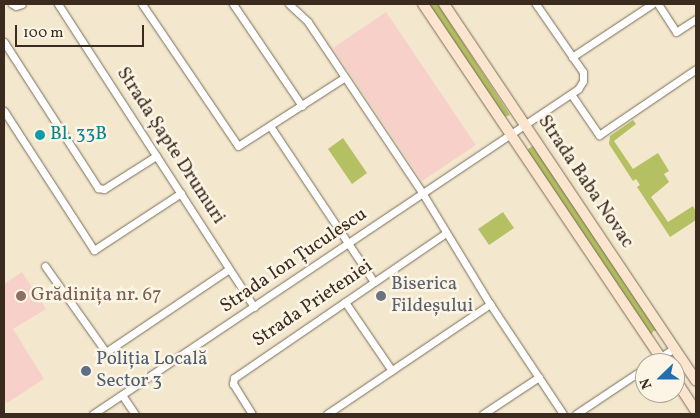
<!DOCTYPE html>
<meta charset="utf-8">
<style>
body{margin:0}
#map{position:relative;width:700px;height:418px;overflow:hidden;background:#f3e8cd;font-family:Vollkorn,serif}
div>[style]{position:absolute}
.built>*{inset:0;background:#f7d0ca}
.green>*{inset:0;background:#b4c062}
.roads{filter:drop-shadow(0 0 1px #7b6c5b) drop-shadow(0 0 1px #7b6c5b)}
.minor>*{height:7px;margin:-3.5px;padding:0 3.5px;transform-origin:3.5px;border-radius:3.5px;background:#fff}
.secondary>*{height:10px;margin:-5px;padding:0 5px;transform-origin:5px;border-radius:5px;background:#fce5cf}
.dots>*{width:14px;height:14px;translate:-50% -50%;box-sizing:border-box;border:2px solid #fcf5e5;border-radius:50%}
span{translate:-50% -50%;white-space:nowrap;text-align:center;line-height:1.15;-webkit-text-stroke:5px #fcf5e5;paint-order:stroke}
.culture-label{font-size:19px;color:#0d838f}
.left{translate:0 -50%;text-align:left}
.street-label{font-size:19px;color:#3b2a1e}
.worship-label{font-size:19px;color:#5b616d}
.education-label{font-size:19px;color:#785e54}
.service-label{font-size:19px;color:#4e5e75}
.frame{position:absolute;inset:0;border:5px solid #3b2a1e;pointer-events:none}
.north{position:absolute;left:635px;top:353px;width:50px;height:50px;box-sizing:border-box;background:#fcf5e5;border:1px solid #afa495;border-radius:50%;rotate:248deg;font-size:14px;font-weight:700;line-height:20px;text-align:center;color:#3b2a1e}
.north::after{content:'';display:block;margin:auto;width:18px;height:22px;background:#1f6fb2;clip-path:polygon(50% 0,100% 100%,50% 72%,0 100%)}
.scale{position:absolute;left:15px;top:25px;width:129px;height:22px;box-sizing:border-box;border:2px solid #3b2a1e;border-top:0;padding-left:6px;font-size:15px;line-height:18px;white-space:nowrap;color:#3b2a1e;-webkit-text-stroke:4px #fcf5e5;paint-order:stroke}
</style>
<div id="map">
<div class="built">
<div style="clip-path:polygon(386px 12px,476px 145px,422px 181px,333px 48px)"></div>
<div style="clip-path:polygon(22px 272px,46px 309px,13px 329px,44px 379px,7px 403px,4px 399px,4px 284px)"></div>
</div>
<div class="green">
<div style="clip-path:polygon(428px 4px,438px 4px,510px 115px,504px 117px)"></div>
<div style="clip-path:polygon(633px 120px,636px 124px,614px 141px,633px 169px,658px 153px,669px 171px,664px 174px,669px 182px,651px 197px,668px 222px,693px 206px,696px 212px,696px 220px,670px 237px,637px 187px,640px 185px,636px 179px,633px 181px,609px 144px,610px 136px)"></div>
<div style="clip-path:polygon(343px 138px,367px 173px,352px 184px,328px 149px)"></div>
<div style="clip-path:polygon(534px 145px,658px 331px,653px 331px,651px 335px,527px 150px)"></div>
<div style="clip-path:polygon(503px 212px,514px 228px,489px 245px,478px 229px)"></div>
</div>
<div class="roads">
<div class="minor">
<div style="left:12px;top:4px;width:4px;rotate:27deg"></div>
<div style="left:16px;top:6px;width:6px;rotate:-18deg"></div>
<div style="left:58px;top:4px;width:361px;rotate:57.1deg"></div>
<div style="left:142px;top:4px;width:171px;rotate:55.9deg"></div>
<div style="left:238px;top:146px;width:127px;rotate:-32.8deg"></div>
<div style="left:233px;top:4px;width:123px;rotate:55.9deg"></div>
<div style="left:289px;top:4px;width:26px;rotate:43deg"></div>
<div style="left:308px;top:22px;width:207px;rotate:56.2deg"></div>
<div style="left:423px;top:194px;width:129px;rotate:58.7deg"></div>
<div style="left:490px;top:304px;width:132px;rotate:56.4deg"></div>
<div style="left:658px;top:4px;width:33px;rotate:57deg"></div>
<div style="left:676px;top:32px;width:24px;rotate:-33deg"></div>
<div style="left:4px;top:42px;width:174px;rotate:57.2deg"></div>
<div style="left:98px;top:188px;width:6px;rotate:9deg"></div>
<div style="left:104px;top:189px;width:62px;rotate:-32.4deg"></div>
<div style="left:572px;top:57px;width:96px;rotate:-33.5deg"></div>
<div style="left:571px;top:94px;width:50px;rotate:55.7deg"></div>
<div style="left:599px;top:135px;width:117px;rotate:-34.2deg"></div>
<div style="left:4px;top:111px;width:166px;rotate:57.1deg"></div>
<div style="left:94px;top:250px;width:104px;rotate:-33.2deg"></div>
<div style="left:270px;top:126px;width:187px;rotate:56.3deg"></div>
<div style="left:45px;top:266px;width:105px;rotate:54.7deg"></div>
<div style="left:106px;top:352px;width:148px;rotate:-34deg"></div>
<div style="left:345px;top:302px;width:83px;rotate:55.7deg"></div>
<div style="left:652px;top:363px;width:27px;rotate:-34deg"></div>
<div style="left:122px;top:395px;width:23px;rotate:56deg"></div>
<div style="left:93px;top:414px;width:584px;rotate:-33.83deg"></div>
<div style="left:578px;top:89px;width:9px;rotate:-58deg"></div>
<div style="left:583px;top:81px;width:9px;rotate:-90deg"></div>
<div style="left:583px;top:72px;width:83px;rotate:-124.7deg"></div>
<div style="left:252px;top:414px;width:36px;rotate:-122deg"></div>
<div style="left:233px;top:384px;width:6px;rotate:-81deg"></div>
<div style="left:234px;top:378px;width:257px;rotate:-34.4deg"></div>
<div style="left:327px;top:414px;width:197px;rotate:-34deg"></div>
<div style="left:483px;top:414px;width:67px;rotate:-33.5deg"></div>
<div style="left:576px;top:414px;width:83px;rotate:-33.7deg"></div>
</div>
<div class="secondary">
<div style="left:423px;top:4px;width:432px;rotate:56.1deg"></div>
<div style="left:444px;top:4px;width:453px;rotate:56.2deg"></div>
<div style="left:675px;top:379px;width:38px;rotate:57deg"></div>
</div>
</div>
<div class="dots">
<div style="left:40px;top:135px;background:#0f9aa8"></div>
<div style="left:21px;top:296px;background:#8d6e63"></div>
<div style="left:381px;top:296px;background:#6b7280"></div>
<div style="left:86px;top:371px;background:#5c6f8a"></div>
</div>
<div class="culture-label">
<span class="left" style="left:50px;top:135px">Bl. 33B</span>
</div>
<div class="street-label">
<span style="left:170px;top:146px;rotate:57deg">Strada Șapte Drumuri</span>
<span style="left:585px;top:182px;rotate:56deg">Strada Baba Novac</span>
<span style="left:294px;top:261px;rotate:-34deg">Strada Ion Țuculescu</span>
<span style="left:313px;top:304px;rotate:-34deg">Strada Prieteniei</span>
</div>
<div class="worship-label">
<span class="left" style="left:391px;top:296px">Biserica<br>Fildeșului</span>
</div>
<div class="education-label">
<span class="left" style="left:31px;top:296px">Grădinița nr. 67</span>
</div>
<div class="service-label">
<span class="left" style="left:96px;top:371px">Poliția Locală<br>Sector 3</span>
</div>
<div class="frame"></div>
<div class="north">N</div>
<div class="scale">100 m</div>
</div>
